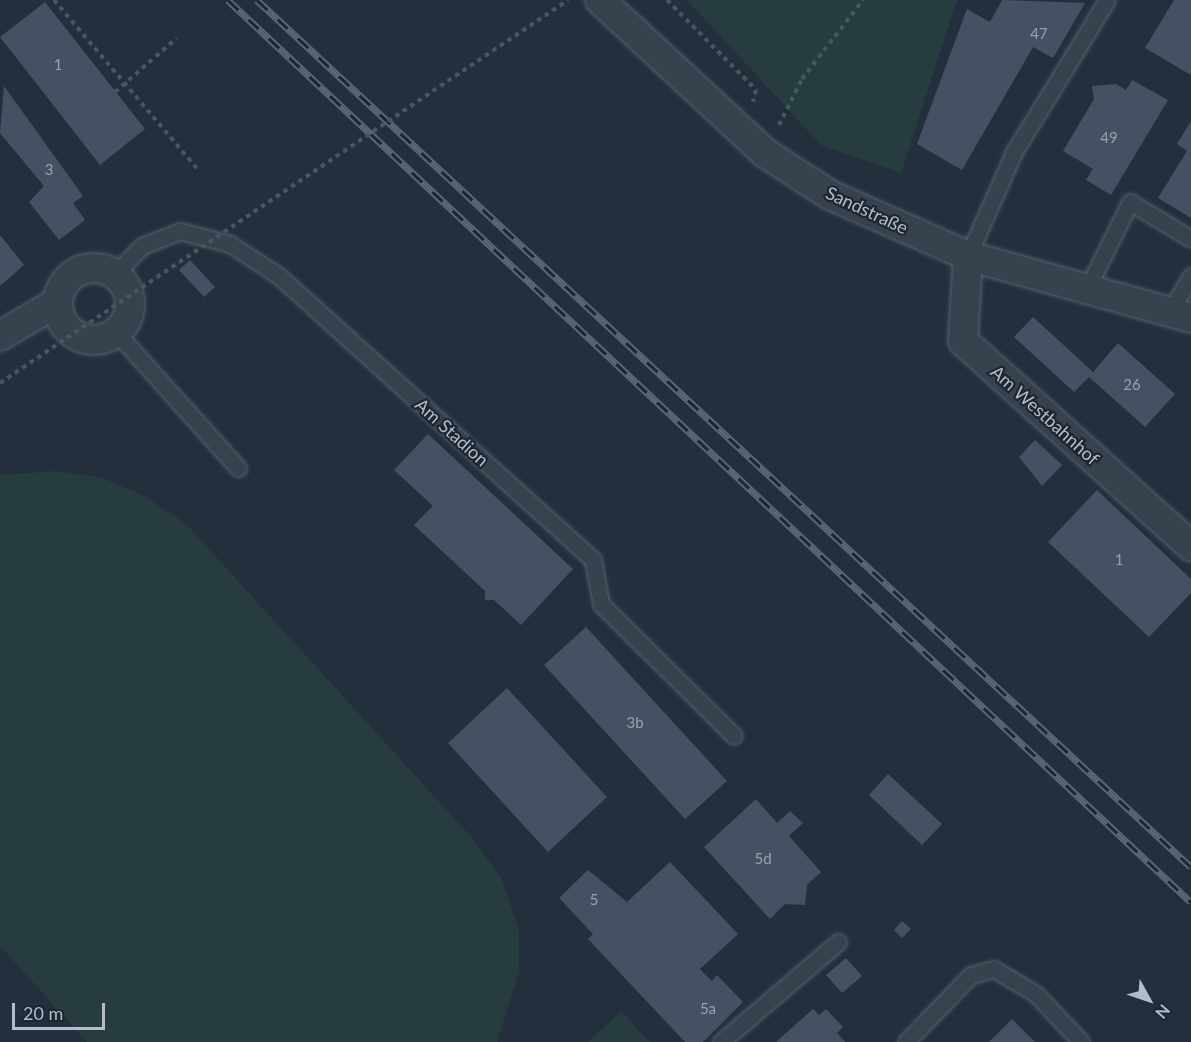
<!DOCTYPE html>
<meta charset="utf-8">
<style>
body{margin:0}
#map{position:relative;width:1191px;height:1042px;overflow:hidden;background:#242f3e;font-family:Lato,sans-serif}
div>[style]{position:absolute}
.green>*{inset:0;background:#263c3f}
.building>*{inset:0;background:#455162}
.path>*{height:4px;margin-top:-2px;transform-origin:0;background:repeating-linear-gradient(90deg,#44595c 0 4.5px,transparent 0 9px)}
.roads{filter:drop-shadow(0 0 2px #565f6c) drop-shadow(0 0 2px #565f6c)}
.lane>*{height:15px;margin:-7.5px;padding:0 7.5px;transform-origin:7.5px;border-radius:7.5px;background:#38414e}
.street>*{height:28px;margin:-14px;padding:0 14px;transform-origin:14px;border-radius:14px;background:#38414e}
.street>.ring{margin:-14px;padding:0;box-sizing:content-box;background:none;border:28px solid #38414e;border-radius:50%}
.rail>*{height:7px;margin-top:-3.5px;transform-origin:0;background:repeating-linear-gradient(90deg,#1d2633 0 14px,#5a6575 0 28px);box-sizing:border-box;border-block:2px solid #5a6575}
.path-bridge>*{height:4px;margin-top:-2px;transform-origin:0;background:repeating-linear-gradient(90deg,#44595c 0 4.5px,transparent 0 9px)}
span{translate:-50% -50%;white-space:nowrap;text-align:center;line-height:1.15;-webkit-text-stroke:4.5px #1d2633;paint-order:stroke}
.number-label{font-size:15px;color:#98a1af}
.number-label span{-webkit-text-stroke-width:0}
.street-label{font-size:18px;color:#b4bcc9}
.north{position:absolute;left:1119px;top:970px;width:60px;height:60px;-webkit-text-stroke:4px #1d2633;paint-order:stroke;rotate:130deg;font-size:16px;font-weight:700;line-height:24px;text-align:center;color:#b4bcc9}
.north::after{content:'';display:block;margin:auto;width:21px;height:27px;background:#b4bcc9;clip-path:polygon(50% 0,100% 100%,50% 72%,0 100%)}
.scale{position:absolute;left:12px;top:1003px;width:93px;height:27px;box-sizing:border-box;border:3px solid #b4bcc9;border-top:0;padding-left:8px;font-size:18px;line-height:21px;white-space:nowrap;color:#b4bcc9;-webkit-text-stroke:4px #1d2633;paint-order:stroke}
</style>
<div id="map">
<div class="green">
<div style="clip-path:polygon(687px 0,957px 0,901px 173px,821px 145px)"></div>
<div style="clip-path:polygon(57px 471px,103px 478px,144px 496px,186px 524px,474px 840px,502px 880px,519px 931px,519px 971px,497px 1042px,87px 1042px,0 946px,0 475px)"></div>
<div style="clip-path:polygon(621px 1011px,650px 1042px,588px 1042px)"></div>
</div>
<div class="building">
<div style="clip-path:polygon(1002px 0,1085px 3px,1053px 58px,1033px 47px,962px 170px,917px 144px,967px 9px,990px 22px)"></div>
<div style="clip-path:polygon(1174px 0,1191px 0,1191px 75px,1145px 48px)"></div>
<div style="clip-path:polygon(45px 2px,145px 129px,100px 165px,0 37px)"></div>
<div style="clip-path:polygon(1132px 80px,1168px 100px,1111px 195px,1086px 180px,1093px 169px,1063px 151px,1094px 99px,1092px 86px,1116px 84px,1126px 90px)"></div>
<div style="clip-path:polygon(4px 86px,83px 196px,73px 203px,85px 220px,59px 240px,29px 202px,44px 186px,0 133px)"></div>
<div style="clip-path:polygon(1191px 121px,1191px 218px,1158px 198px,1187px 151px,1177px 144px)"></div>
<div style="clip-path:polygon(0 235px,24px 265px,0 286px)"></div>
<div style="clip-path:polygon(190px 260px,215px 287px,204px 297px,179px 270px)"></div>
<div style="clip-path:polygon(1033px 317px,1093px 372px,1118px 343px,1175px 394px,1145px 427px,1089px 377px,1074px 392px,1014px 337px)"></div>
<div style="clip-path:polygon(428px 434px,573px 569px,521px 625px,494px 600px,485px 600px,485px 591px,414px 525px,433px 506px,394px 470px)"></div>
<div style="clip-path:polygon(1035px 440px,1062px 465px,1042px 486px,1019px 457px)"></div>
<div style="clip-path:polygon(1097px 490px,1191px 579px,1191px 593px,1149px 637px,1048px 542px)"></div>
<div style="clip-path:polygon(586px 627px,727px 781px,685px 819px,544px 665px)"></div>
<div style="clip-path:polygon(507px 688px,607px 797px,548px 852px,448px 743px)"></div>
<div style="clip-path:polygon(888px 774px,942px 824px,922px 845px,869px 795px)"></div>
<div style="clip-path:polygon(756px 799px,777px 823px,790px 811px,803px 823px,789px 836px,821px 872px,807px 885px,805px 905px,785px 904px,770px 919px,704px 847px)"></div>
<div style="clip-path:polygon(670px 862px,738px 934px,700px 969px,712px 981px,717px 975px,743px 1002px,703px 1042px,685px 1042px,588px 939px,593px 934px,559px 898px,588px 870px,627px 902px)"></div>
<div style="clip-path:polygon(902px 921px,911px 929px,902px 938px,894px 930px)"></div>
<div style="clip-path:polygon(846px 958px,862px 976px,842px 993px,826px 975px)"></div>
<div style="clip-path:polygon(813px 1009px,819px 1015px,826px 1009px,843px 1027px,837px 1033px,845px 1042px,776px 1042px)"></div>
<div style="clip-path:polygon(1012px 1019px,1035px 1042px,989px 1042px)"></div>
</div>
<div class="path">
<div style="left:54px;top:0;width:223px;rotate:49.7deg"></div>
<div style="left:667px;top:0;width:127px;rotate:45.3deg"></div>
<div style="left:756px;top:90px;width:12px;rotate:104deg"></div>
<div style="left:115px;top:92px;width:82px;rotate:-41.1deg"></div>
<div style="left:779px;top:125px;width:51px;rotate:-63.4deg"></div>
<div style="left:802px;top:79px;width:100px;rotate:-52.3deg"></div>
</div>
<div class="roads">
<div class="lane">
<div style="left:968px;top:256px;width:114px;rotate:-66.1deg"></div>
<div style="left:1014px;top:152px;width:178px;rotate:-58.5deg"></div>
<div style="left:115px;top:274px;width:39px;rotate:-46deg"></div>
<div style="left:142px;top:246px;width:41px;rotate:-21.5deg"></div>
<div style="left:180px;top:231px;width:52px;rotate:14.6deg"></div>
<div style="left:230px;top:244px;width:59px;rotate:33.1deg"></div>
<div style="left:279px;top:276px;width:423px;rotate:42.1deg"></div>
<div style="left:593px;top:560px;width:45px;rotate:79.7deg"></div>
<div style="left:601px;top:604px;width:187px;rotate:44.8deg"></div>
<div style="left:1086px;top:291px;width:99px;rotate:-63.7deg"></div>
<div style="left:1130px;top:202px;width:71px;rotate:31.2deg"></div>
<div style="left:1169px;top:313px;width:43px;rotate:-59.3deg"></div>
<div style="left:116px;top:332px;width:183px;rotate:48.1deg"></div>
<div style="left:721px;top:1042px;width:154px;rotate:-40.5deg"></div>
<div style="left:906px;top:1042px;width:93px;rotate:-45.9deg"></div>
<div style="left:971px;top:975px;width:24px;rotate:-15deg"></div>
<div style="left:994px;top:969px;width:49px;rotate:30.8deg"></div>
<div style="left:1036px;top:994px;width:66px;rotate:46.8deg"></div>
</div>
<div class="street">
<div style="left:600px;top:0;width:225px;rotate:42.8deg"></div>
<div style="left:765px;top:153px;width:77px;rotate:32.9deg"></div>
<div style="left:830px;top:195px;width:151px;rotate:23.8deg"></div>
<div style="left:968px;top:256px;width:231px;rotate:15.5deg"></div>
<div style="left:968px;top:256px;width:85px;rotate:93.4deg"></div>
<div style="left:963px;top:341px;width:307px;rotate:42deg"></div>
<div class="ring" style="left:58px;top:268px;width:44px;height:44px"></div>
<div style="left:0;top:336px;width:67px;rotate:-30.4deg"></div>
</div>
</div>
<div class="rail">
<div style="left:228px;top:0;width:1319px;rotate:43.13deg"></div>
<div style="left:257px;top:0;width:1274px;rotate:42.87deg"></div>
</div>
<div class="path-bridge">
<div style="left:0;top:383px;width:685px;rotate:-33.99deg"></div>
</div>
<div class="number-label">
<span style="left:1039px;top:34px">47</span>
<span style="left:58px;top:65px">1</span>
<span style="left:1109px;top:138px">49</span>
<span style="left:49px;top:170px">3</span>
<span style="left:1132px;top:385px">26</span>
<span style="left:1119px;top:560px">1</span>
<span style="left:635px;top:723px">3b</span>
<span style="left:763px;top:859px">5d</span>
<span style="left:594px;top:900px">5</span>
<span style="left:708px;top:1009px">5a</span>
</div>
<div class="street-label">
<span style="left:867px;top:210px;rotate:25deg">Sandstraße</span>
<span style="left:1045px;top:415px;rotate:42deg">Am Westbahnhof</span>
<span style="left:452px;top:432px;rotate:42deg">Am Stadion</span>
</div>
<div class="north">N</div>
<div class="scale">20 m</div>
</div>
